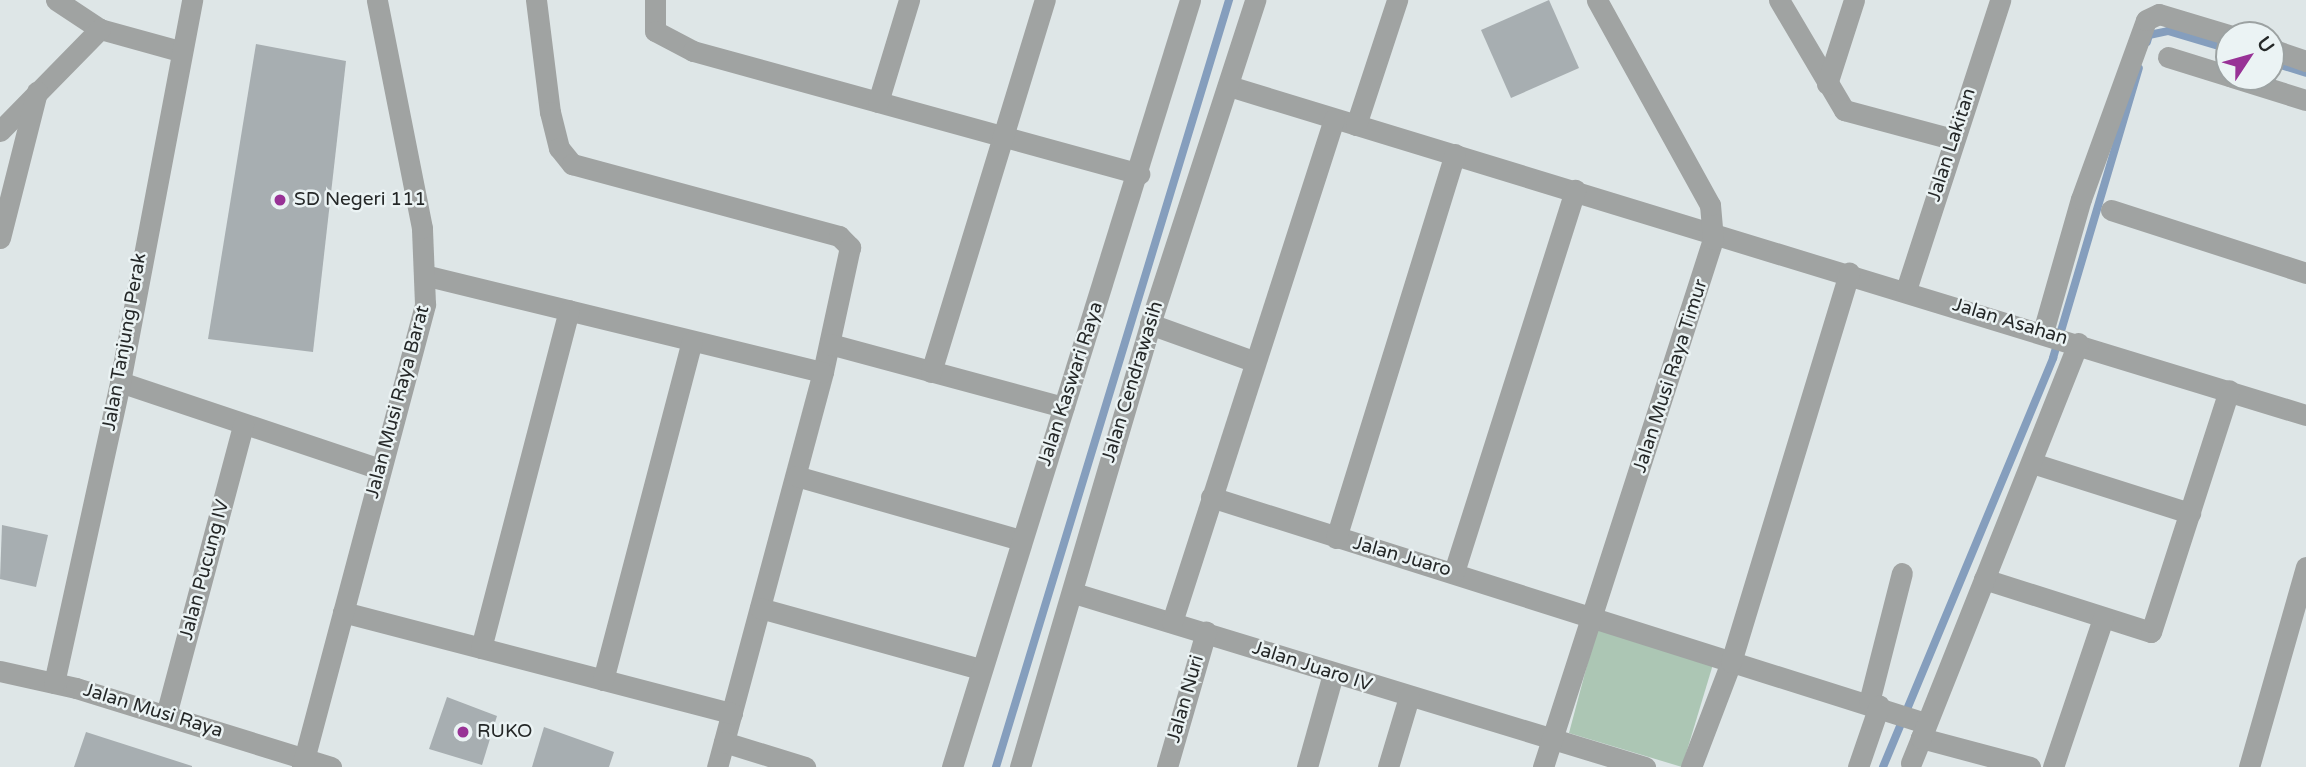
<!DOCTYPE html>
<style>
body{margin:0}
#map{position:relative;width:2306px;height:767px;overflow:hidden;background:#dee6e7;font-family:"Varela Round",sans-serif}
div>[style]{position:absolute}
.green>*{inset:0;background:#acc6b4}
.stream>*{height:8px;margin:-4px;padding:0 4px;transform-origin:4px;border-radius:4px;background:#859ebd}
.building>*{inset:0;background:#a7aeb1}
.minor>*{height:21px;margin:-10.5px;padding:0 10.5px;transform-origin:10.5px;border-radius:10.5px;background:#a0a3a2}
.dots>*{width:19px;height:19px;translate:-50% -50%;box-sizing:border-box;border:4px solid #ebf3f4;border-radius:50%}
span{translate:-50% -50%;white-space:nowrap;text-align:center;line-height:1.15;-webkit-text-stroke:5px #ebf3f4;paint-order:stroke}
.street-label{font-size:19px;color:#252828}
.poi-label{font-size:19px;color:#252828}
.left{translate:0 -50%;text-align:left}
.north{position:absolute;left:2215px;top:21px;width:70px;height:70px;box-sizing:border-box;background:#ebf3f4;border:2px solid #9ca2a2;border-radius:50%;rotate:54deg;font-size:19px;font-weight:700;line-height:28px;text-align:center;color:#252828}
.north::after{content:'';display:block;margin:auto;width:24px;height:32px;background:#983296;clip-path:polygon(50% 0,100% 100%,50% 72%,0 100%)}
</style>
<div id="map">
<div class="green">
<div style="clip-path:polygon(1597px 628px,1714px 661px,1682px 767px,1569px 733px)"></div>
</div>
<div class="stream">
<div style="left:2147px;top:42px;width:7px;rotate:-74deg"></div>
<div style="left:2149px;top:35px;width:19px;rotate:-12deg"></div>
<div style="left:2168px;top:31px;width:64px;rotate:16.4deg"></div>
<div style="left:2271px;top:62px;width:37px;rotate:17deg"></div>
<div style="left:996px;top:767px;width:802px;rotate:-73.1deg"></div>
<div style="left:1883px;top:767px;width:443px;rotate:-67.4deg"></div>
<div style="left:2053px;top:358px;width:302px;rotate:-73.5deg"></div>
</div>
<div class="building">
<div style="clip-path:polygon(1549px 0,1579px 68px,1511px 98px,1481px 30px)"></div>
<div style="clip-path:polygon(256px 44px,346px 61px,313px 352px,208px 339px)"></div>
<div style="clip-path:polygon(2px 525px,48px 535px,36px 587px,0 579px)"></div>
<div style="clip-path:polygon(447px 697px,497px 716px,482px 765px,429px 749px)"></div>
<div style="clip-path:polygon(544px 727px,614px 752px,609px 767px,532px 767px)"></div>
<div style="clip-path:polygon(86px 732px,192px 766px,192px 767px,74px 767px)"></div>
</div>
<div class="minor">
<div style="left:56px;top:0;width:53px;rotate:33.4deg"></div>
<div style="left:100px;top:29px;width:83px;rotate:15.4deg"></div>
<div style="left:536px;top:0;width:113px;rotate:82.9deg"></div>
<div style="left:550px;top:112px;width:37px;rotate:76deg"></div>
<div style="left:559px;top:148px;width:21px;rotate:51deg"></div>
<div style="left:572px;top:164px;width:277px;rotate:15.1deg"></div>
<div style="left:839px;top:236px;width:16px;rotate:45deg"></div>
<div style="left:850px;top:247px;width:128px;rotate:102.2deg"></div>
<div style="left:823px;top:372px;width:409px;rotate:105deg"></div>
<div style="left:655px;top:0;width:31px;rotate:90deg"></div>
<div style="left:655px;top:31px;width:43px;rotate:27.8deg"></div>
<div style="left:693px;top:51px;width:463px;rotate:15.4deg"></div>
<div style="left:1779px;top:0;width:128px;rotate:59.4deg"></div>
<div style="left:1844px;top:110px;width:112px;rotate:15deg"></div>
<div style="left:2271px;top:49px;width:37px;rotate:19deg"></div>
<div style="left:2168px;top:57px;width:64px;rotate:17.3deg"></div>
<div style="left:2232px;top:77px;width:77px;rotate:17.3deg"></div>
<div style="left:1827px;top:84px;width:88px;rotate:-72.2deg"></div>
<div style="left:1229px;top:86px;width:1126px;rotate:16.99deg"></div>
<div style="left:878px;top:102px;width:107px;rotate:-73.1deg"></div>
<div style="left:1356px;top:125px;width:132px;rotate:-71.8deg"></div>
<div style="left:0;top:131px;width:143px;rotate:-45.6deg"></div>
<div style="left:2111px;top:210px;width:205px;rotate:17.9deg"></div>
<div style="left:0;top:238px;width:151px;rotate:-75.8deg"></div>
<div style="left:428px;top:276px;width:406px;rotate:13.7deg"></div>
<div style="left:1906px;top:290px;width:305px;rotate:-72deg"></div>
<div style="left:1150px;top:324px;width:109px;rotate:19.8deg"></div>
<div style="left:2043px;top:332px;width:138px;rotate:-74.1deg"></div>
<div style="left:2081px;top:199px;width:190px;rotate:-70deg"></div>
<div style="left:2146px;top:20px;width:14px;rotate:-25deg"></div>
<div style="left:2159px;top:14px;width:73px;rotate:16.7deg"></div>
<div style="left:830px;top:344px;width:242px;rotate:15.1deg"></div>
<div style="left:931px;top:372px;width:389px;rotate:-73deg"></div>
<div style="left:120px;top:382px;width:274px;rotate:18.5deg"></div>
<div style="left:2032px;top:463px;width:166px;rotate:17.6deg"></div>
<div style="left:796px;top:476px;width:234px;rotate:15.9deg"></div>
<div style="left:1211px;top:497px;width:749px;rotate:17.56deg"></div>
<div style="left:1336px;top:538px;width:402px;rotate:-72.8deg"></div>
<div style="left:1454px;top:572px;width:401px;rotate:-72.4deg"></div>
<div style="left:1984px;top:579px;width:175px;rotate:17.6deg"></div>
<div style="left:2151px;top:632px;width:254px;rotate:-72.1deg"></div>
<div style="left:1074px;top:593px;width:597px;rotate:16.95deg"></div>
<div style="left:760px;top:608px;width:228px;rotate:15.5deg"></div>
<div style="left:343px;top:612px;width:402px;rotate:14.6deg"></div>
<div style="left:1172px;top:622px;width:528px;rotate:-72.15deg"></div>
<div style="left:481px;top:648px;width:349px;rotate:-75.4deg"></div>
<div style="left:0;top:671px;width:78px;rotate:12.6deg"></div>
<div style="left:76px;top:688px;width:267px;rotate:17.2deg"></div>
<div style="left:603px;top:680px;width:350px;rotate:-75.3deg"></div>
<div style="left:54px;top:683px;width:308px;rotate:-77.6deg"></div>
<div style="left:120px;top:382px;width:389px;rotate:-79.3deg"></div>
<div style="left:1869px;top:702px;width:133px;rotate:-75.7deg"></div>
<div style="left:166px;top:715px;width:300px;rotate:-75.1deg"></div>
<div style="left:724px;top:742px;width:85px;rotate:17.2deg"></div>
<div style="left:1911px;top:763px;width:27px;rotate:-68deg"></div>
<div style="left:302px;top:767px;width:479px;rotate:-75.1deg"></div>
<div style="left:425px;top:304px;width:76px;rotate:-92.3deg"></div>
<div style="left:422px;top:228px;width:232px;rotate:-101.2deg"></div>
<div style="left:952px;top:767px;width:803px;rotate:-72.76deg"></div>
<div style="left:1020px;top:767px;width:462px;rotate:-73.6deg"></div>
<div style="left:1150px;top:324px;width:341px;rotate:-72deg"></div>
<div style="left:1167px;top:767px;width:141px;rotate:-73.9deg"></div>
<div style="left:1307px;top:767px;width:97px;rotate:-74.4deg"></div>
<div style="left:1388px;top:767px;width:73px;rotate:-73.3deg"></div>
<div style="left:1543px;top:767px;width:555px;rotate:-72.15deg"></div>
<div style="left:1713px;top:239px;width:34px;rotate:-95deg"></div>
<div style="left:1710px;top:205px;width:234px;rotate:-118.9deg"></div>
<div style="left:1691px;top:767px;width:112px;rotate:-69.1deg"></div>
<div style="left:1731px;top:662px;width:407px;rotate:-73.1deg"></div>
<div style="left:1858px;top:767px;width:65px;rotate:-71deg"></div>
<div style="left:2030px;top:767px;width:113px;rotate:-165.1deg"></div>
<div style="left:1921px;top:738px;width:425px;rotate:-68.3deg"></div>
<div style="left:2053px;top:767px;width:157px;rotate:-71.4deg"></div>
<div style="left:2249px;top:767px;width:208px;rotate:-74.1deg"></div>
</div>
<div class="dots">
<div style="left:280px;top:200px;background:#983296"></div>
<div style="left:463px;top:732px;background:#983296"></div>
</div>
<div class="street-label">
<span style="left:1952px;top:145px;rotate:-72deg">Jalan Lakitan</span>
<span style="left:2010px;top:322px;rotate:17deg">Jalan Asahan</span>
<span style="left:125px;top:342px;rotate:-80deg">Jalan Tanjung Perak</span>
<span style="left:1671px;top:376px;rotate:-72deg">Jalan Musi Raya Timur</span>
<span style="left:1133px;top:382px;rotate:-73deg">Jalan Cendrawasih</span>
<span style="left:1071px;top:384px;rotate:-72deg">Jalan Kaswari Raya</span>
<span style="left:398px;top:402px;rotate:-75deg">Jalan Musi Raya Barat</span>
<span style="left:1402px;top:557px;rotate:16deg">Jalan Juaro</span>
<span style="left:205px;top:570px;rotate:-75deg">Jalan Pucung IV</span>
<span style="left:1312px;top:667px;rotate:18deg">Jalan Juaro IV</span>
<span style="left:1186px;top:699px;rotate:-74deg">Jalan Nuri</span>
<span style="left:153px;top:711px;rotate:17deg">Jalan Musi Raya</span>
</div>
<div class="poi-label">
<span class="left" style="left:294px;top:200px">SD Negeri 111</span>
<span class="left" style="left:477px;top:732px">RUKO</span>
</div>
<div class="north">U</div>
</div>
